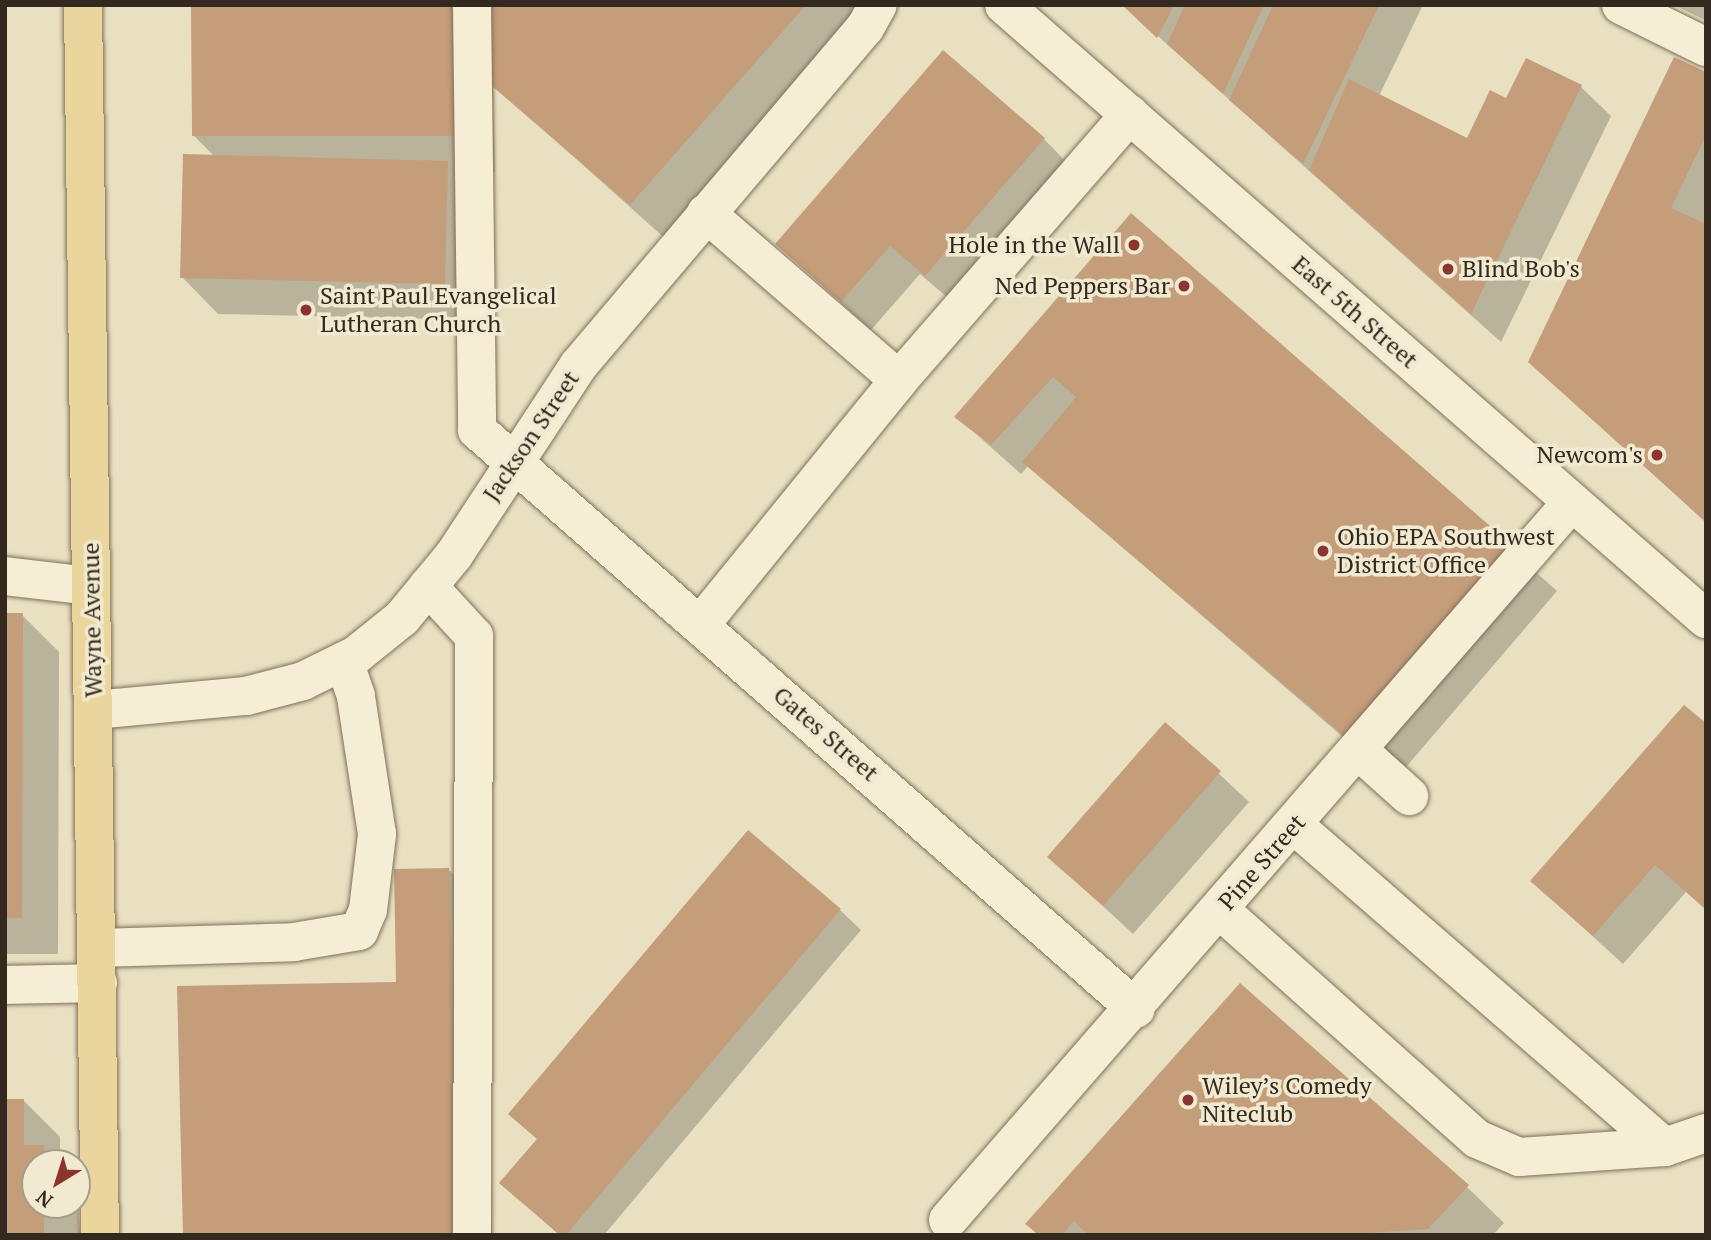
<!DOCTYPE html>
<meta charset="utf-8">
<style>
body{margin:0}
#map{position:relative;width:1711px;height:1240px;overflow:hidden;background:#e9e0c2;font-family:"PT Serif",serif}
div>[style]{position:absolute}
.shadow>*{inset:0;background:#0003}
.building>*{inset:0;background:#c49d7b}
.roads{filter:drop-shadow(0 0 2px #81715b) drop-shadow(0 0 2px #81715b)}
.minor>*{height:38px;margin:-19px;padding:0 19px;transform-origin:19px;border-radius:19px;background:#f5edd4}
.major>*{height:38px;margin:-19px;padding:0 19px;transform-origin:19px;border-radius:19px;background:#ead69d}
.dots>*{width:19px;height:19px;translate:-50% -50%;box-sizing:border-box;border:4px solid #f1ead1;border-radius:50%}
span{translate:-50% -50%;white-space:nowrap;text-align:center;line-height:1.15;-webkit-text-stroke:7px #f1ead1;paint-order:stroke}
.poi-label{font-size:24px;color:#33291e}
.right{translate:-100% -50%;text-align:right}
.left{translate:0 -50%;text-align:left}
.street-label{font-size:24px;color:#33291e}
.frame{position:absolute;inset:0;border:7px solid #33291e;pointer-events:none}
.north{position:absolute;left:21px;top:1149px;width:70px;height:70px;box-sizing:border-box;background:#f1ead1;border:2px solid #a59d89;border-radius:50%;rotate:218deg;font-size:19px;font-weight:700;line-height:28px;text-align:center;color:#33291e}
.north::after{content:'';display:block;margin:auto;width:24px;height:32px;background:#8b3531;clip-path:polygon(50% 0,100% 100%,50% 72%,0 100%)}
</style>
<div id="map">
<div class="shadow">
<div style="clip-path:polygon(193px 5px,875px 5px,668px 241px,493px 85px,495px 172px,458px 172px,481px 320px,218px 314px,182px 277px,214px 156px,193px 135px)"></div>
<div style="clip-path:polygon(1123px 5px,1423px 5px,1379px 96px,1468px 140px,1507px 101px,1581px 87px,1611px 116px,1501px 342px)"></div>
<div style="clip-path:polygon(1674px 5px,1706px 5px,1706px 19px,1705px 20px)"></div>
<div style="clip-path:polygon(1706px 74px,1706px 522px,1705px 522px,1531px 361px)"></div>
<div style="clip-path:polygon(1044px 139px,1073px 169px,955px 304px,920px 274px,871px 330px,777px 244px)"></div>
<div style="clip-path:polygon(1131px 215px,1557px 591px,1394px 781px,1028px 466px,1021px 474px,957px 417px)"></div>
<div style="clip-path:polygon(5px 615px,22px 615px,59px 652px,58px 954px,5px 954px)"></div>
<div style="clip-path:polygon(1166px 724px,1249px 802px,1133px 934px,1050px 857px)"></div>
<div style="clip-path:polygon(1706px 725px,1706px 910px,1686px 892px,1623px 964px,1532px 881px)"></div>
<div style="clip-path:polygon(449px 870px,486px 907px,492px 1235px,184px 1235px,398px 983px)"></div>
<div style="clip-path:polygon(840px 910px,861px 930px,604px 1235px,559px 1235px,501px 1183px,538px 1140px,511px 1114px)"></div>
<div style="clip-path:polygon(24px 1101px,60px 1137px,60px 1163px,35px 1163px,35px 1205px,77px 1205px,77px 1180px,80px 1235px,5px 1235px)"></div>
<div style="clip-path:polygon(1467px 1187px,1504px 1223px,1493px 1235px,1038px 1235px,1027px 1224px)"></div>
</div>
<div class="building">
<div style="clip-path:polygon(191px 5px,457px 5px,458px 136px,192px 136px)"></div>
<div style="clip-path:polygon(487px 5px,806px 5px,630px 205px,491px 85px)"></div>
<div style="clip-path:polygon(1122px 5px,1174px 5px,1157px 38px)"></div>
<div style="clip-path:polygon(1185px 5px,1264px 5px,1223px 94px,1167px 44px)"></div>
<div style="clip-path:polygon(1273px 5px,1379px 5px,1303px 164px,1229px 100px)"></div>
<div style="clip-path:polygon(943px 50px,1045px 138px,925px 276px,890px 246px,841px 302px,775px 244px)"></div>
<div style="clip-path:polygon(1674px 57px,1706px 72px,1706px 135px,1671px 208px,1706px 224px,1706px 522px,1528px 362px)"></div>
<div style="clip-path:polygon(1526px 58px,1582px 85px,1471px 314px,1309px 170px,1349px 79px,1467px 138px,1490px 90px,1506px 98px)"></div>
<div style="clip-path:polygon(183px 154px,448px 161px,445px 284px,180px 278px)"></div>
<div style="clip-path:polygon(1131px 213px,1521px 553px,1356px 746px,1022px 462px,1076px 397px,1053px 377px,991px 445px,954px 417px)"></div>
<div style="clip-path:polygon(5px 613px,23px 613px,22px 918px,5px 918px)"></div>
<div style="clip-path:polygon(1684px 705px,1706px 723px,1706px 909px,1655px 865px,1593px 936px,1530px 881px)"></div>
<div style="clip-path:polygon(1165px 722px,1221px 771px,1103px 906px,1047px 857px)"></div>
<div style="clip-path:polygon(748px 830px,841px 909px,566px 1235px,560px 1235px,499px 1183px,537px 1139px,508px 1114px)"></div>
<div style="clip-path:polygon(449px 868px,457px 1235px,183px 1235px,177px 986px,396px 982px,394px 869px)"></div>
<div style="clip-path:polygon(1240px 983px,1469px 1185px,1428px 1229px,1339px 1235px,1089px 1235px,1074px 1221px,1062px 1235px,1039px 1235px,1025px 1224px)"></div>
<div style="clip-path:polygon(5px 1099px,24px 1099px,24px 1145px,44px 1145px,44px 1163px,35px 1163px,35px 1205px,44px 1205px,44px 1235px,5px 1235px)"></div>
</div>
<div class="roads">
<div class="minor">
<div style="left:472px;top:5px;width:425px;rotate:89.3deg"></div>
<div style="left:477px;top:430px;width:877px;rotate:41.3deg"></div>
<div style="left:1004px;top:5px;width:933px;rotate:41.17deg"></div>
<div style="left:1621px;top:5px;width:95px;rotate:26.3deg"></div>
<div style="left:706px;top:213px;width:255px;rotate:40.9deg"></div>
<div style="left:5px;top:576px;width:86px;rotate:6.7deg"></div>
<div style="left:428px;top:586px;width:68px;rotate:47.4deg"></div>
<div style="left:474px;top:636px;width:599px;rotate:90.19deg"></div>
<div style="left:701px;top:624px;width:314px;rotate:-50.9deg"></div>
<div style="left:899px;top:380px;width:352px;rotate:-49deg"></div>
<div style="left:94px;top:710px;width:153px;rotate:-5.3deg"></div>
<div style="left:246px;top:696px;width:59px;rotate:-14.7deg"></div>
<div style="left:303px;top:681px;width:59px;rotate:-26.1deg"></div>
<div style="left:356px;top:655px;width:59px;rotate:-38.8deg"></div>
<div style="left:402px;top:618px;width:82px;rotate:-50.5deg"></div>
<div style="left:454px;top:555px;width:226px;rotate:-56.7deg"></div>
<div style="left:578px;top:366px;width:443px;rotate:-49.7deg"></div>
<div style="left:865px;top:28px;width:26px;rotate:-61deg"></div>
<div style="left:1358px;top:750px;width:69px;rotate:42deg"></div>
<div style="left:1294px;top:825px;width:491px;rotate:41deg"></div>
<div style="left:1220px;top:910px;width:344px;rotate:41.7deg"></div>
<div style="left:1477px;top:1139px;width:46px;rotate:23.2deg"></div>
<div style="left:1519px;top:1157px;width:146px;rotate:-3.9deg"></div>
<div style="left:1665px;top:1147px;width:43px;rotate:-18.9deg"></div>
<div style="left:97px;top:948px;width:197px;rotate:-1.7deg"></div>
<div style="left:294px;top:942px;width:66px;rotate:-9.6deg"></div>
<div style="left:359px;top:931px;width:23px;rotate:-67deg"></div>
<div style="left:368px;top:910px;width:77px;rotate:-83.2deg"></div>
<div style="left:377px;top:834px;width:140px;rotate:-98.7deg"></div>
<div style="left:356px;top:696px;width:37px;rotate:-109deg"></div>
<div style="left:5px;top:985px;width:93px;rotate:-1.2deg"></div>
<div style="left:948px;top:1220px;width:951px;rotate:-49.01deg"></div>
</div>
<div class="major">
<div style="left:83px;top:5px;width:1230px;rotate:89.21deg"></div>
</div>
</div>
<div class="dots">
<div style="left:1134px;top:245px;background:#8b3531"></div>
<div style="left:1448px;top:269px;background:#8b3531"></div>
<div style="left:1184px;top:286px;background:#8b3531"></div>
<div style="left:306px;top:310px;background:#8b3531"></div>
<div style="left:1657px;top:455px;background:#8b3531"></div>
<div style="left:1323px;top:551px;background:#8b3531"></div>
<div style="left:1188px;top:1100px;background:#8b3531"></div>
</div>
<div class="poi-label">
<span class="right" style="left:1120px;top:245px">Hole in the Wall</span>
<span class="left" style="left:1462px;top:269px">Blind Bob's</span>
<span class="right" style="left:1170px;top:286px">Ned Peppers Bar</span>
<span class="left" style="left:320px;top:310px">Saint Paul Evangelical<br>Lutheran Church</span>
<span class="right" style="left:1643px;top:455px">Newcom's</span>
<span class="left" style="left:1337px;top:551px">Ohio EPA Southwest<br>District Office</span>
<span class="left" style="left:1202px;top:1100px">Wiley’s Comedy<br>Niteclub</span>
</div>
<div class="street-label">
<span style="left:1355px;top:312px;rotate:41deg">East 5th Street</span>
<span style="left:531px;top:436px;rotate:-56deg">Jackson Street</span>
<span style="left:92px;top:620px;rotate:-91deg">Wayne Avenue</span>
<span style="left:826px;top:734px;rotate:41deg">Gates Street</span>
<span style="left:1262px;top:862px;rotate:-49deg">Pine Street</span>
</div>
<div class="frame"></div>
<div class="north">N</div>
</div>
